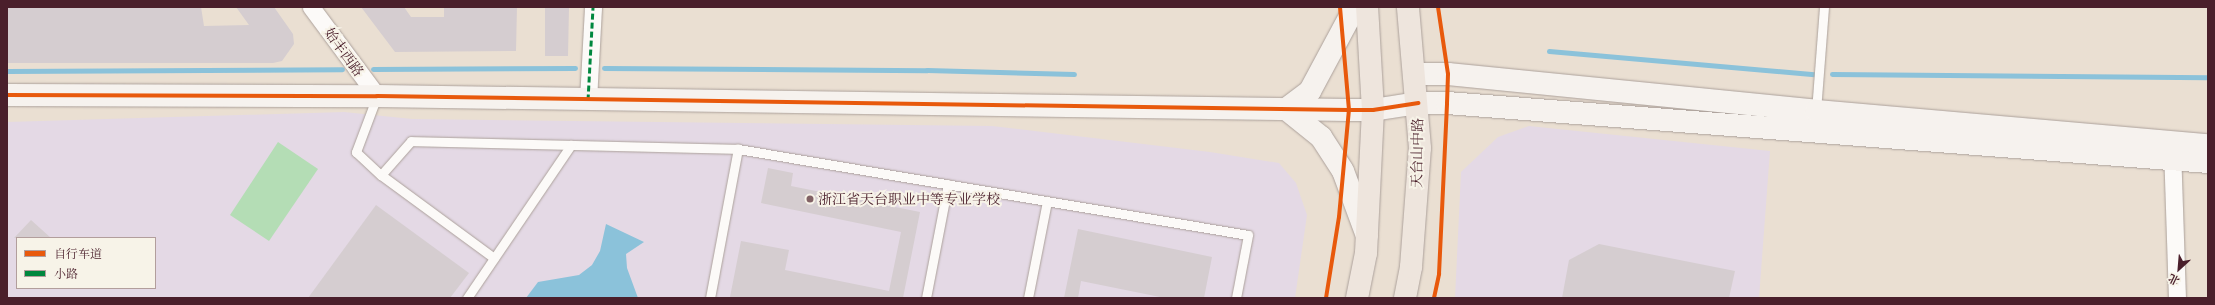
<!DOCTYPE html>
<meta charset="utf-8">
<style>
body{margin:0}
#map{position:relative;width:2215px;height:305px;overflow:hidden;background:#eadfd2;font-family:"Gentium Book Plus","Noto Serif SC",serif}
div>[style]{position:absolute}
.built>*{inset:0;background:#e4d9e5}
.green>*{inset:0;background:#b4ddb5}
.water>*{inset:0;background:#8bc2da}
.stream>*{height:5px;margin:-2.5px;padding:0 2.5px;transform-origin:2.5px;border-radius:2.5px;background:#8bc2da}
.building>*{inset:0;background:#d5cdd0}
.roads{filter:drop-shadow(0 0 1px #aca19b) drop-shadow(0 0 1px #aca19b)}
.lane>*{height:9px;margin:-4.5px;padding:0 4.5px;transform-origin:4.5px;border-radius:4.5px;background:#fcfaf8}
.street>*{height:17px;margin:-8.5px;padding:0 8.5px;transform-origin:8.5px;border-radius:8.5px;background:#fcfaf8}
.secondary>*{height:22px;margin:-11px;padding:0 11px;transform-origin:11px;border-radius:11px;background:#f6f2ee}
.primary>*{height:22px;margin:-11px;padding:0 11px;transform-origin:11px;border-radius:11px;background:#eee5dd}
.quiet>*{height:3px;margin-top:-1.5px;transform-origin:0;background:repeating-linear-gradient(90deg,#00873e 0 6px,transparent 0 9px)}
.cycleway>*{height:4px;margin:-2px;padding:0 2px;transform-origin:2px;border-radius:2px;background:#e8590c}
.dots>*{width:11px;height:11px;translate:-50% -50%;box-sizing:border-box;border:2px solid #f7f3e8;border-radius:50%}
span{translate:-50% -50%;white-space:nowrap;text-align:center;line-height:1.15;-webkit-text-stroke:4px #f7f3e8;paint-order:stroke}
.street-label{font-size:14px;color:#4a1f2b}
.poi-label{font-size:14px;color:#4a1f2b}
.left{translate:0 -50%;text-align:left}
.frame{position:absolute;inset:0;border:8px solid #4a1f2b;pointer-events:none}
.legend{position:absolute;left:16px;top:237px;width:140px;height:52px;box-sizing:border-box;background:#f7f3e8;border:1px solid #b29e9c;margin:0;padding:5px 7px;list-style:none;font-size:12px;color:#4a1f2b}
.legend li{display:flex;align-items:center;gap:8px;height:20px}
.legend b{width:20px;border:1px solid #b29e9c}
.north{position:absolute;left:2159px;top:249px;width:40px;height:40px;-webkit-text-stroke:3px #f7f3e8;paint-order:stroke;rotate:206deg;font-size:11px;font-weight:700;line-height:16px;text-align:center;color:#4a1f2b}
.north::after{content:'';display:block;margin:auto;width:14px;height:18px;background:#4a1f2b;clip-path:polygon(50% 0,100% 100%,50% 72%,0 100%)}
</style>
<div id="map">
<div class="built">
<div style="clip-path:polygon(evenodd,344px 112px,412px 119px,992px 126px,1210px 152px,1279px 163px,1296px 183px,1307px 215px,1295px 298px,7px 298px,7px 122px,344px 112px,17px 238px,155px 238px,155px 288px,17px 288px,17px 238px)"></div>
<div style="clip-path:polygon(1529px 126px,1770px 151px,1759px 298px,1455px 298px,1461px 172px,1498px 137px)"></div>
</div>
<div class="green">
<div style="clip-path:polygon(278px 142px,318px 169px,269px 241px,230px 215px)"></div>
</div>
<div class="water">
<div style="clip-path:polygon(606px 224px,644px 242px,626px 254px,627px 268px,638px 298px,526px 298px,538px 282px,579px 275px,592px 265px,600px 251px)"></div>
</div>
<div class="stream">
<div style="left:1549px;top:51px;width:266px;rotate:5deg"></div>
<div style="left:604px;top:68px;width:323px;rotate:0.4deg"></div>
<div style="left:927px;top:70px;width:147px;rotate:1.6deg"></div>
<div style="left:373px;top:69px;width:202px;rotate:-0.3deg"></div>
<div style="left:7px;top:71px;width:335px;rotate:-0.3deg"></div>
<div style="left:1832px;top:74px;width:376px;rotate:0.5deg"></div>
</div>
<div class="building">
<div style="clip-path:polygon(7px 7px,201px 7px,204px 26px,249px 25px,236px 7px,274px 7px,293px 34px,294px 44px,282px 61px,273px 63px,7px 63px)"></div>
<div style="clip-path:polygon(361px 7px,404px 7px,411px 17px,444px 17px,444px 7px,517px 7px,516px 51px,395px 52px)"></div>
<div style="clip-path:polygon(545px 7px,569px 7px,568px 56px,545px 56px)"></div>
<div style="clip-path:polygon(768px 168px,793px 173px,791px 186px,920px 212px,903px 298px,730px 297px,741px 241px,789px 250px,785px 270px,889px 291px,901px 232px,761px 203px)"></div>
<div style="clip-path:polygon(376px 205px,469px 273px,450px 298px,308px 298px)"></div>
<div style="clip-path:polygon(31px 220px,51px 238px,14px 238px)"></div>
<div style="clip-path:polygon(1078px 229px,1212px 257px,1204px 298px,1165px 298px,1081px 281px,1078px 298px,1064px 298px)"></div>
<div style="clip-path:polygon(1599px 244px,1735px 271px,1729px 298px,1562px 298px,1569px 260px)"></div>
</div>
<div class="roads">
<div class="lane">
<div style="left:377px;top:96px;width:60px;rotate:110.6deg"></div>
<div style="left:356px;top:152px;width:34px;rotate:43deg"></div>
<div style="left:381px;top:175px;width:140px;rotate:36.3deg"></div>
<div style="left:1816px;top:111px;width:104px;rotate:-85.6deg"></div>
<div style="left:381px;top:175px;width:45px;rotate:-48.6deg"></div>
<div style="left:411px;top:141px;width:327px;rotate:1.4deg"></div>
<div style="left:738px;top:149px;width:517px;rotate:9.57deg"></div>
<div style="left:1248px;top:235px;width:64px;rotate:100.8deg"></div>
<div style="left:467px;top:298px;width:185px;rotate:-55.8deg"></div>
<div style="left:710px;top:298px;width:152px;rotate:-79.4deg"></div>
<div style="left:926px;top:298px;width:116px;rotate:-79.1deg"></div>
<div style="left:1028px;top:298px;width:99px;rotate:-78.9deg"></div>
</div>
<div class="street">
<div style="left:311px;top:7px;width:111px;rotate:53.4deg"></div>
<div style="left:588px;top:100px;width:93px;rotate:-86.9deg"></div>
<div style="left:2172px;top:148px;width:150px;rotate:88.1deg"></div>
</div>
<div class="secondary">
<div style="left:1355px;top:7px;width:95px;rotate:118.2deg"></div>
<div style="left:1310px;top:91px;width:30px;rotate:143deg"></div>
<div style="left:1286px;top:109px;width:45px;rotate:38.7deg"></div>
<div style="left:1321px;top:137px;width:40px;rotate:57.1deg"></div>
<div style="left:1343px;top:171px;width:69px;rotate:69.7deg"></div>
<div style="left:1415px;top:74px;width:33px"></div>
<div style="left:1448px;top:74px;width:370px;rotate:5.7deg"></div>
<div style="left:1816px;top:111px;width:393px;rotate:5deg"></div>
<div style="left:7px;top:95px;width:370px;rotate:0.2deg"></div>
<div style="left:377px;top:96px;width:972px;rotate:0.83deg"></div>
<div style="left:1349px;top:110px;width:24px"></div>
<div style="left:1373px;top:110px;width:46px;rotate:-8.8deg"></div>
<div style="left:1418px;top:103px;width:29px"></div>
<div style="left:1447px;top:103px;width:763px;rotate:4.43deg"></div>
</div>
<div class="primary">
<div style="left:1357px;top:298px;width:46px;rotate:-78.7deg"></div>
<div style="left:1366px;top:253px;width:143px;rotate:-87.2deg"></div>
<div style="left:1373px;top:110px;width:103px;rotate:-93.3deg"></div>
<div style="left:1405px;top:298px;width:32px;rotate:-79deg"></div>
<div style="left:1411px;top:267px;width:119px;rotate:-85.7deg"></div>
<div style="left:1420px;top:148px;width:142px;rotate:-94.9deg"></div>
</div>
</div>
<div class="quiet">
<div style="left:588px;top:100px;width:93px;rotate:-86.9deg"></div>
</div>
<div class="cycleway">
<div style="left:7px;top:95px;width:370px;rotate:0.2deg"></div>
<div style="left:377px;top:96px;width:972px;rotate:0.83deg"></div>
<div style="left:1349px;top:110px;width:24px"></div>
<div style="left:1373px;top:110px;width:46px;rotate:-8.8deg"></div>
<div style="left:1326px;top:298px;width:82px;rotate:-80.9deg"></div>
<div style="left:1339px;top:217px;width:107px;rotate:-84.7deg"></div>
<div style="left:1349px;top:110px;width:103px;rotate:-95deg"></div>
<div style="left:1434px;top:298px;width:25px;rotate:-78deg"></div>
<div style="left:1439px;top:274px;width:171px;rotate:-87.3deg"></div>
<div style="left:1447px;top:103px;width:29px;rotate:-88deg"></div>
<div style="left:1448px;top:74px;width:68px;rotate:-98.5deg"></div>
</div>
<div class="dots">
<div style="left:810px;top:199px;background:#826265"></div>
</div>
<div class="street-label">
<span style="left:344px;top:52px;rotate:54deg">始丰西路</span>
<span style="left:1417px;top:153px;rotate:-89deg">天台山中路</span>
</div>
<div class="poi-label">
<span class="left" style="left:818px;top:199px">浙江省天台职业中等专业学校</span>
</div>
<div class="frame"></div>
<ul class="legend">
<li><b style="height:5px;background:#e8590c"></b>自行车道</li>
<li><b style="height:5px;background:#00873e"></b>小路</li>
</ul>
<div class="north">北</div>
</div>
